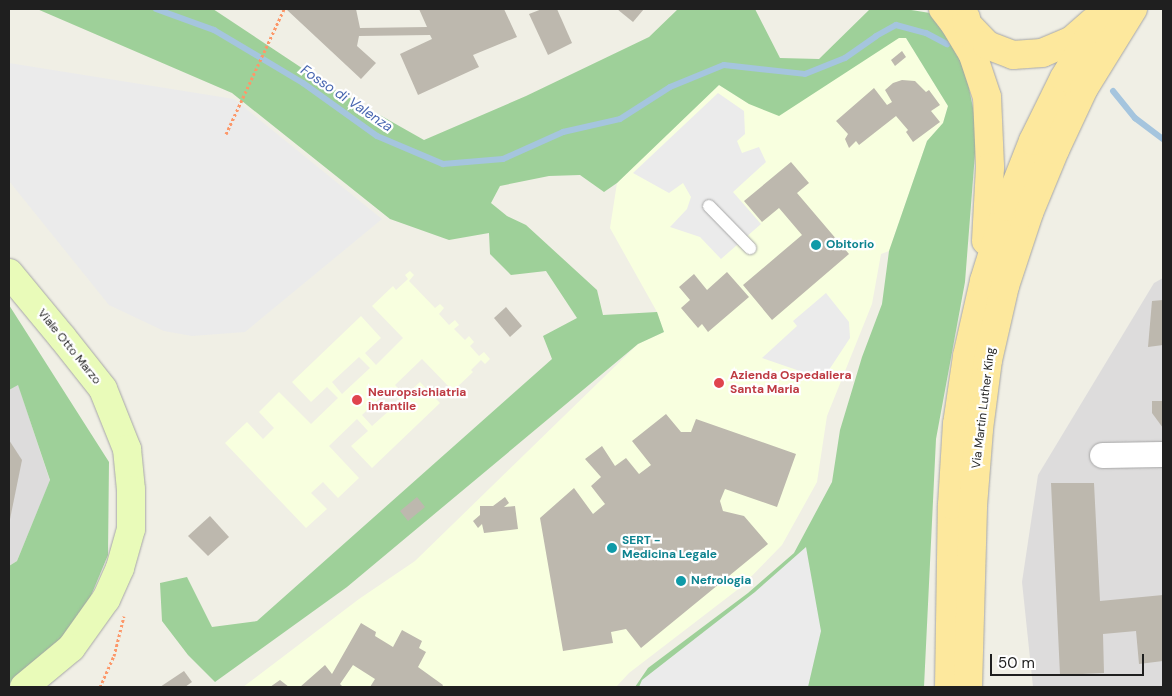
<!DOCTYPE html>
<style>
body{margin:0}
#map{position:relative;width:1172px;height:696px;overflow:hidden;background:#f0efe5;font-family:"DM Sans",sans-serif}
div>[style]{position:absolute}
.residential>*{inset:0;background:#dddcdc}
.education>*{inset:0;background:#f8ffdf}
.forest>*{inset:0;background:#9ed099}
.parking>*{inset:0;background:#ebebeb}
.stream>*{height:6px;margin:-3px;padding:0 3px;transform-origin:3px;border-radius:3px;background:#a5c5de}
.building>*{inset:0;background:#bdb8ae}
.path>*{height:3px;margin-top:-1.5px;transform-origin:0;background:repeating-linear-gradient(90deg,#fc986a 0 2.5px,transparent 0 5px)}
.roads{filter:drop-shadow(0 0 1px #a6a6a6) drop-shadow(0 0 1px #a6a6a6)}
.lane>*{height:12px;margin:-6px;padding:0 6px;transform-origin:6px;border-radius:6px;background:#fff}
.street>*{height:25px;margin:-12.5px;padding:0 12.5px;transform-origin:12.5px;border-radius:12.5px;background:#fff}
.secondary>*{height:28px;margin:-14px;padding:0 14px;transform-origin:14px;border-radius:14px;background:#e9fbb9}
.primary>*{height:28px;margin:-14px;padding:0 14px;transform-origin:14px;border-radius:14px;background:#fde89d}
.dots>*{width:14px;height:14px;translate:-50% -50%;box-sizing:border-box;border:2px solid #fff;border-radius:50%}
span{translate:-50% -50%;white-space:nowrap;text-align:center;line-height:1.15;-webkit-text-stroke:4.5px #fff;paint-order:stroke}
.culture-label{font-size:12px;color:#0d838f;font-weight:700}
.left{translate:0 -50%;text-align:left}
.street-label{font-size:12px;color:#1f1f1f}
.health-label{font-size:12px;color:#be3a42;font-weight:700}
.water-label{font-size:14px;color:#4967b1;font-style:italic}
.frame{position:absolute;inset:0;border:10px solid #1f1f1f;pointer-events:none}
.scale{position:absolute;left:990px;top:654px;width:154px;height:22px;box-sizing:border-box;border:2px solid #1f1f1f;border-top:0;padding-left:6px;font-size:15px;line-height:18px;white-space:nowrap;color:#1f1f1f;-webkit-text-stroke:4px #fff;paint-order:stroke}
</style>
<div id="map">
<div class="residential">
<div style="clip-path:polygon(1163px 278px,1163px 687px,1033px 687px,1022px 582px,1038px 475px,1154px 283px)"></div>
<div style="clip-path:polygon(18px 384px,50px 481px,17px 561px,9px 566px,9px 390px)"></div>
</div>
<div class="education">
<div style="clip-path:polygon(899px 38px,906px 38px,948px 106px,943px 123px,927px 141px,889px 251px,881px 254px,872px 304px,827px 416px,817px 482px,782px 545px,741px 587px,629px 673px,616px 687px,243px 687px,359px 599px,415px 561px,638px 344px,664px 332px,657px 312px,610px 228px,617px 183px,719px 85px,749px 104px)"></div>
<div style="clip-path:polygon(evenodd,410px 271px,414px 275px,409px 281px,435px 308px,440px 304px,444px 308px,439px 314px,449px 325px,455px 320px,459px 325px,454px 329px,465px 340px,469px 336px,474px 342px,470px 346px,479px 356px,484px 352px,490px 359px,485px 364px,481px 360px,471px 370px,473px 372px,453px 391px,422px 359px,395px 385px,405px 396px,420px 382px,440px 403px,372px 468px,351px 446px,368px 431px,357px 419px,329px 446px,359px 478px,338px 498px,323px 482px,311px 493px,327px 509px,306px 528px,225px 443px,247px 422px,263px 439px,274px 428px,259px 412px,279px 392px,311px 424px,338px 398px,327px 387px,311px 402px,292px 382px,361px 316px,381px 338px,365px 353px,376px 365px,403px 338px,372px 306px,393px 286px,396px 290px,408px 279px,405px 275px,410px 271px,359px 357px,370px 368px,342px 394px,332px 382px,359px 357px,410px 271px,389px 389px,400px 401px,372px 426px,362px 415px,389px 389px)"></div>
</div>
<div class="forest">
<div style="clip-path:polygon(37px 9px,213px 9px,332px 88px,424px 140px,526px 96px,649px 37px,678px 9px,755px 9px,780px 58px,819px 59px,870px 9px,905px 9px,930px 13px,964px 63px,977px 128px,965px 282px,936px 439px,924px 687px,635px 687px,648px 668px,748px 593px,794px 553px,832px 482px,840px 430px,862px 357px,882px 304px,889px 251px,927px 141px,943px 123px,948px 106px,906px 38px,899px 38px,779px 116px,749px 104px,719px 85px,617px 183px,604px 192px,580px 175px,549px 176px,500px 186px,491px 203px,507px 216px,526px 225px,597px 290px,603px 315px,657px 312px,664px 332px,638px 344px,347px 587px,215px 682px,188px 655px,162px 621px,160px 583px,187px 577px,212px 627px,257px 621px,552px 359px,543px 336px,577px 318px,546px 271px,511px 275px,490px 254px,489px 233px,449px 240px,390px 219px,232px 93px)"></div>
<div style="clip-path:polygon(9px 305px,109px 462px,108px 555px,75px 634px,9px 684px,9px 566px,17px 561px,50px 480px,18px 385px,9px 390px)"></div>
</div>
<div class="parking">
<div style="clip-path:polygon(9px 63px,234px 99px,382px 219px,245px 332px,192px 336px,164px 331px,109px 305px,9px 181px)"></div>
<div style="clip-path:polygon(718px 93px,744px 111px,745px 134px,737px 141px,742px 153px,759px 147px,766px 162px,733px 192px,761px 224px,721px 259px,700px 237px,670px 227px,687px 209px,691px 197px,683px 183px,669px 193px,633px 173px)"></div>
<div style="clip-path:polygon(826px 293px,849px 322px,850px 338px,823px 379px,762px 358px,797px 326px,793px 321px)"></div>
<div style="clip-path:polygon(806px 547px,821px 631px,808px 687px,639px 687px,642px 680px,755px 592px)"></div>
</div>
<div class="stream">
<div style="left:156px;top:9px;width:62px;rotate:19.9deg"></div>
<div style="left:214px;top:30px;width:104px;rotate:30.8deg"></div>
<div style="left:303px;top:83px;width:91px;rotate:35.6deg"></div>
<div style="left:377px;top:136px;width:72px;rotate:23deg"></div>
<div style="left:443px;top:164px;width:60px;rotate:-4.8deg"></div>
<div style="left:503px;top:159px;width:66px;rotate:-24.2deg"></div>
<div style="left:563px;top:132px;width:58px;rotate:-12.8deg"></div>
<div style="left:620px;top:119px;width:59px;rotate:-32.6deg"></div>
<div style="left:670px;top:87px;width:58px;rotate:-22.2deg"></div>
<div style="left:724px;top:65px;width:81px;rotate:6.3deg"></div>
<div style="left:805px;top:74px;width:43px;rotate:-21.8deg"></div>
<div style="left:845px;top:58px;width:38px;rotate:-35deg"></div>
<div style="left:876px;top:36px;width:23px;rotate:-29deg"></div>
<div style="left:896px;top:25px;width:31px;rotate:15deg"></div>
<div style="left:926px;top:33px;width:24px;rotate:28deg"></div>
<div style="left:1113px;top:91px;width:35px;rotate:51deg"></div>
<div style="left:1135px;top:118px;width:35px;rotate:37deg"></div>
</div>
<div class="building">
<div style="clip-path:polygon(286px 9px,356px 9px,360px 28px,427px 27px,419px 9px,504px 9px,517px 37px,473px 55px,479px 67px,418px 95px,400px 54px,432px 39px,430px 35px,359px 36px,357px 46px,376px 63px,361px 79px)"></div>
<div style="clip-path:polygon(542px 9px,557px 9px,572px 43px,548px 55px,529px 14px)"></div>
<div style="clip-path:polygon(617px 9px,644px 9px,633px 22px)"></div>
<div style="clip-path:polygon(902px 51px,906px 57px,895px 66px,891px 60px)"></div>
<div style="clip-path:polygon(902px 80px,915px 81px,926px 92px,929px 90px,940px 105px,931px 111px,940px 122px,913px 142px,906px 132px,908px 130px,896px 116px,859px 145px,856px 141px,849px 148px,845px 139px,848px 134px,836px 121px,874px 88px,887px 105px,892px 102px,885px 90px,893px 83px)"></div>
<div style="clip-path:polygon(791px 162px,809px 183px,797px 193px,849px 254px,772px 320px,743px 285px,802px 235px,779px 208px,762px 222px,744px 201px)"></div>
<div style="clip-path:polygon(727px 272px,749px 297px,708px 332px,702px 324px,698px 328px,681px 308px,690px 300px,679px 287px,694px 274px,707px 290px)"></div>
<div style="clip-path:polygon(1163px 300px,1163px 345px,1148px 347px,1152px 301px)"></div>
<div style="clip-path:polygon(506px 307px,522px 326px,510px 337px,494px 318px)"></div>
<div style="clip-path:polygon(1152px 401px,1163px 401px,1163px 428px,1152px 413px)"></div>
<div style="clip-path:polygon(666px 414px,681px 432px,691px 432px,696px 419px,796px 454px,777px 507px,725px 489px,720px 501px,723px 511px,744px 516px,768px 544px,641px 648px,626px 629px,611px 632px,613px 643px,563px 651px,540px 518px,574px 488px,593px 514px,605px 504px,591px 486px,601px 477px,585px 459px,602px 446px,615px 466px,626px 458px,639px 474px,651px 465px,632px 441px)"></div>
<div style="clip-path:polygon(9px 440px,22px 460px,9px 524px)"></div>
<div style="clip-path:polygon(1051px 483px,1094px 483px,1100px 601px,1163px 595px,1163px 661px,1139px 664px,1136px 631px,1103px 634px,1104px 673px,1060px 675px)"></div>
<div style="clip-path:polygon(417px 497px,425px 507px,408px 521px,400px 511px)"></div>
<div style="clip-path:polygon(505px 497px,509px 503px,504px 507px,515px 506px,518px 529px,484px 533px,482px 524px,478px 528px,473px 521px,480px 515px,480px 506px,493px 506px)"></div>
<div style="clip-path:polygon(210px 516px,229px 537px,208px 556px,188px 536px)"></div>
<div style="clip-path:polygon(361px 623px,376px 632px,375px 636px,393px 647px,402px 630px,422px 641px,419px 648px,426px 652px,418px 667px,443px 685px,442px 687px,370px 687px,375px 679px,353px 665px,340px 684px,343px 687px,300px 687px,325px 665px,332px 674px)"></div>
<div style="clip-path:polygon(184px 671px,192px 682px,185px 687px,160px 687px)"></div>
<div style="clip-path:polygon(280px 680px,289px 687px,270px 687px)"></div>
</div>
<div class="path">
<div style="left:226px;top:134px;width:138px;rotate:-65.1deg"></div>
<div style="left:100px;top:687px;width:34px;rotate:-66deg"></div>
<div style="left:114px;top:656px;width:41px;rotate:-76deg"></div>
</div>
<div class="roads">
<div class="lane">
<div style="left:709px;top:206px;width:59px;rotate:45.7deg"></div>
</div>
<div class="street">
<div style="left:1102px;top:455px;width:61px;rotate:-0.9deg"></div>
</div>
<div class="secondary">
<div style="left:9px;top:273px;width:83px;rotate:50.4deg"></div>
<div style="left:62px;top:337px;width:66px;rotate:51.7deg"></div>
<div style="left:103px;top:389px;width:65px;rotate:68.2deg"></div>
<div style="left:127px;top:449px;width:41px;rotate:84.4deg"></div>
<div style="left:131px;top:490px;width:39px;rotate:90deg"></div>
<div style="left:131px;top:529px;width:41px;rotate:105.8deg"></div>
<div style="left:120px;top:568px;width:34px;rotate:114deg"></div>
<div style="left:106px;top:599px;width:60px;rotate:125.5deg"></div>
<div style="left:71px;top:648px;width:61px;rotate:140.3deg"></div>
</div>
<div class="primary">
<div style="left:943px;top:9px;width:18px;rotate:52deg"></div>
<div style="left:954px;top:23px;width:37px;rotate:59deg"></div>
<div style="left:973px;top:55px;width:44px;rotate:71.6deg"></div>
<div style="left:987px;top:97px;width:70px;rotate:87.5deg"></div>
<div style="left:990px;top:167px;width:74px;rotate:93.1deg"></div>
<div style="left:966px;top:18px;width:6px;rotate:81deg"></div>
<div style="left:967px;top:24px;width:29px;rotate:46deg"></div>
<div style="left:987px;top:45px;width:28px;rotate:21deg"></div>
<div style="left:1013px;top:55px;width:29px;rotate:-4deg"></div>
<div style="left:1042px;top:53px;width:33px;rotate:-23deg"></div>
<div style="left:1072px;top:40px;width:28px;rotate:-41deg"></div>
<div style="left:949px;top:687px;width:182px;rotate:-89.1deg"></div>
<div style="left:952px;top:505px;width:81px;rotate:-86.5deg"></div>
<div style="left:957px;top:424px;width:69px;rotate:-81.6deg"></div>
<div style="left:967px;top:356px;width:77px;rotate:-77.2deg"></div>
<div style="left:984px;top:281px;width:77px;rotate:-72.7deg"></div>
<div style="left:1007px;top:207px;width:71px;rotate:-68.5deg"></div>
<div style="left:1033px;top:141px;width:70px;rotate:-63.8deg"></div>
<div style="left:1064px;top:78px;width:81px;rotate:-58.7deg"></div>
<div style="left:968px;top:687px;width:181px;rotate:-88.4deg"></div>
<div style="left:973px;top:506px;width:77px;rotate:-85.5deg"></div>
<div style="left:979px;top:429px;width:70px;rotate:-82.6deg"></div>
<div style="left:988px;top:360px;width:76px;rotate:-77.1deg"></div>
<div style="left:1005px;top:286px;width:77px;rotate:-71.8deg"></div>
<div style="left:1029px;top:213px;width:68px;rotate:-67.6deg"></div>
<div style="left:1055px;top:150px;width:68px;rotate:-64.9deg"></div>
<div style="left:1084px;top:88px;width:93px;rotate:-58.2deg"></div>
</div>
</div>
<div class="dots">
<div style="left:816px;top:245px;background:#0f9aa8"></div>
<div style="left:719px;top:383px;background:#e0444e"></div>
<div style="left:357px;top:400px;background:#e0444e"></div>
<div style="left:612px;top:548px;background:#0f9aa8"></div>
<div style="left:681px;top:581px;background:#0f9aa8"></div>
</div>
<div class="culture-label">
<span class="left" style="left:826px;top:245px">Obitorio</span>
<span class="left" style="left:622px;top:548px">SERT -<br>Medicina Legale</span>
<span class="left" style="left:691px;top:581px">Nefrologia</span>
</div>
<div class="street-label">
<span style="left:69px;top:347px;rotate:51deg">Viale Otto Marzo</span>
<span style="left:984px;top:408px;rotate:-83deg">Via Martin Luther King</span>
</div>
<div class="health-label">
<span class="left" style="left:730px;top:383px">Azienda Ospedaliera<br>Santa Maria</span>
<span class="left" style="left:368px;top:400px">Neuropsichiatria<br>infantile</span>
</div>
<div class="water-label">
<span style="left:347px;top:98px;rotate:34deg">Fosso di Valenza</span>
</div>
<div class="frame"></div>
<div class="scale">50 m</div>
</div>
